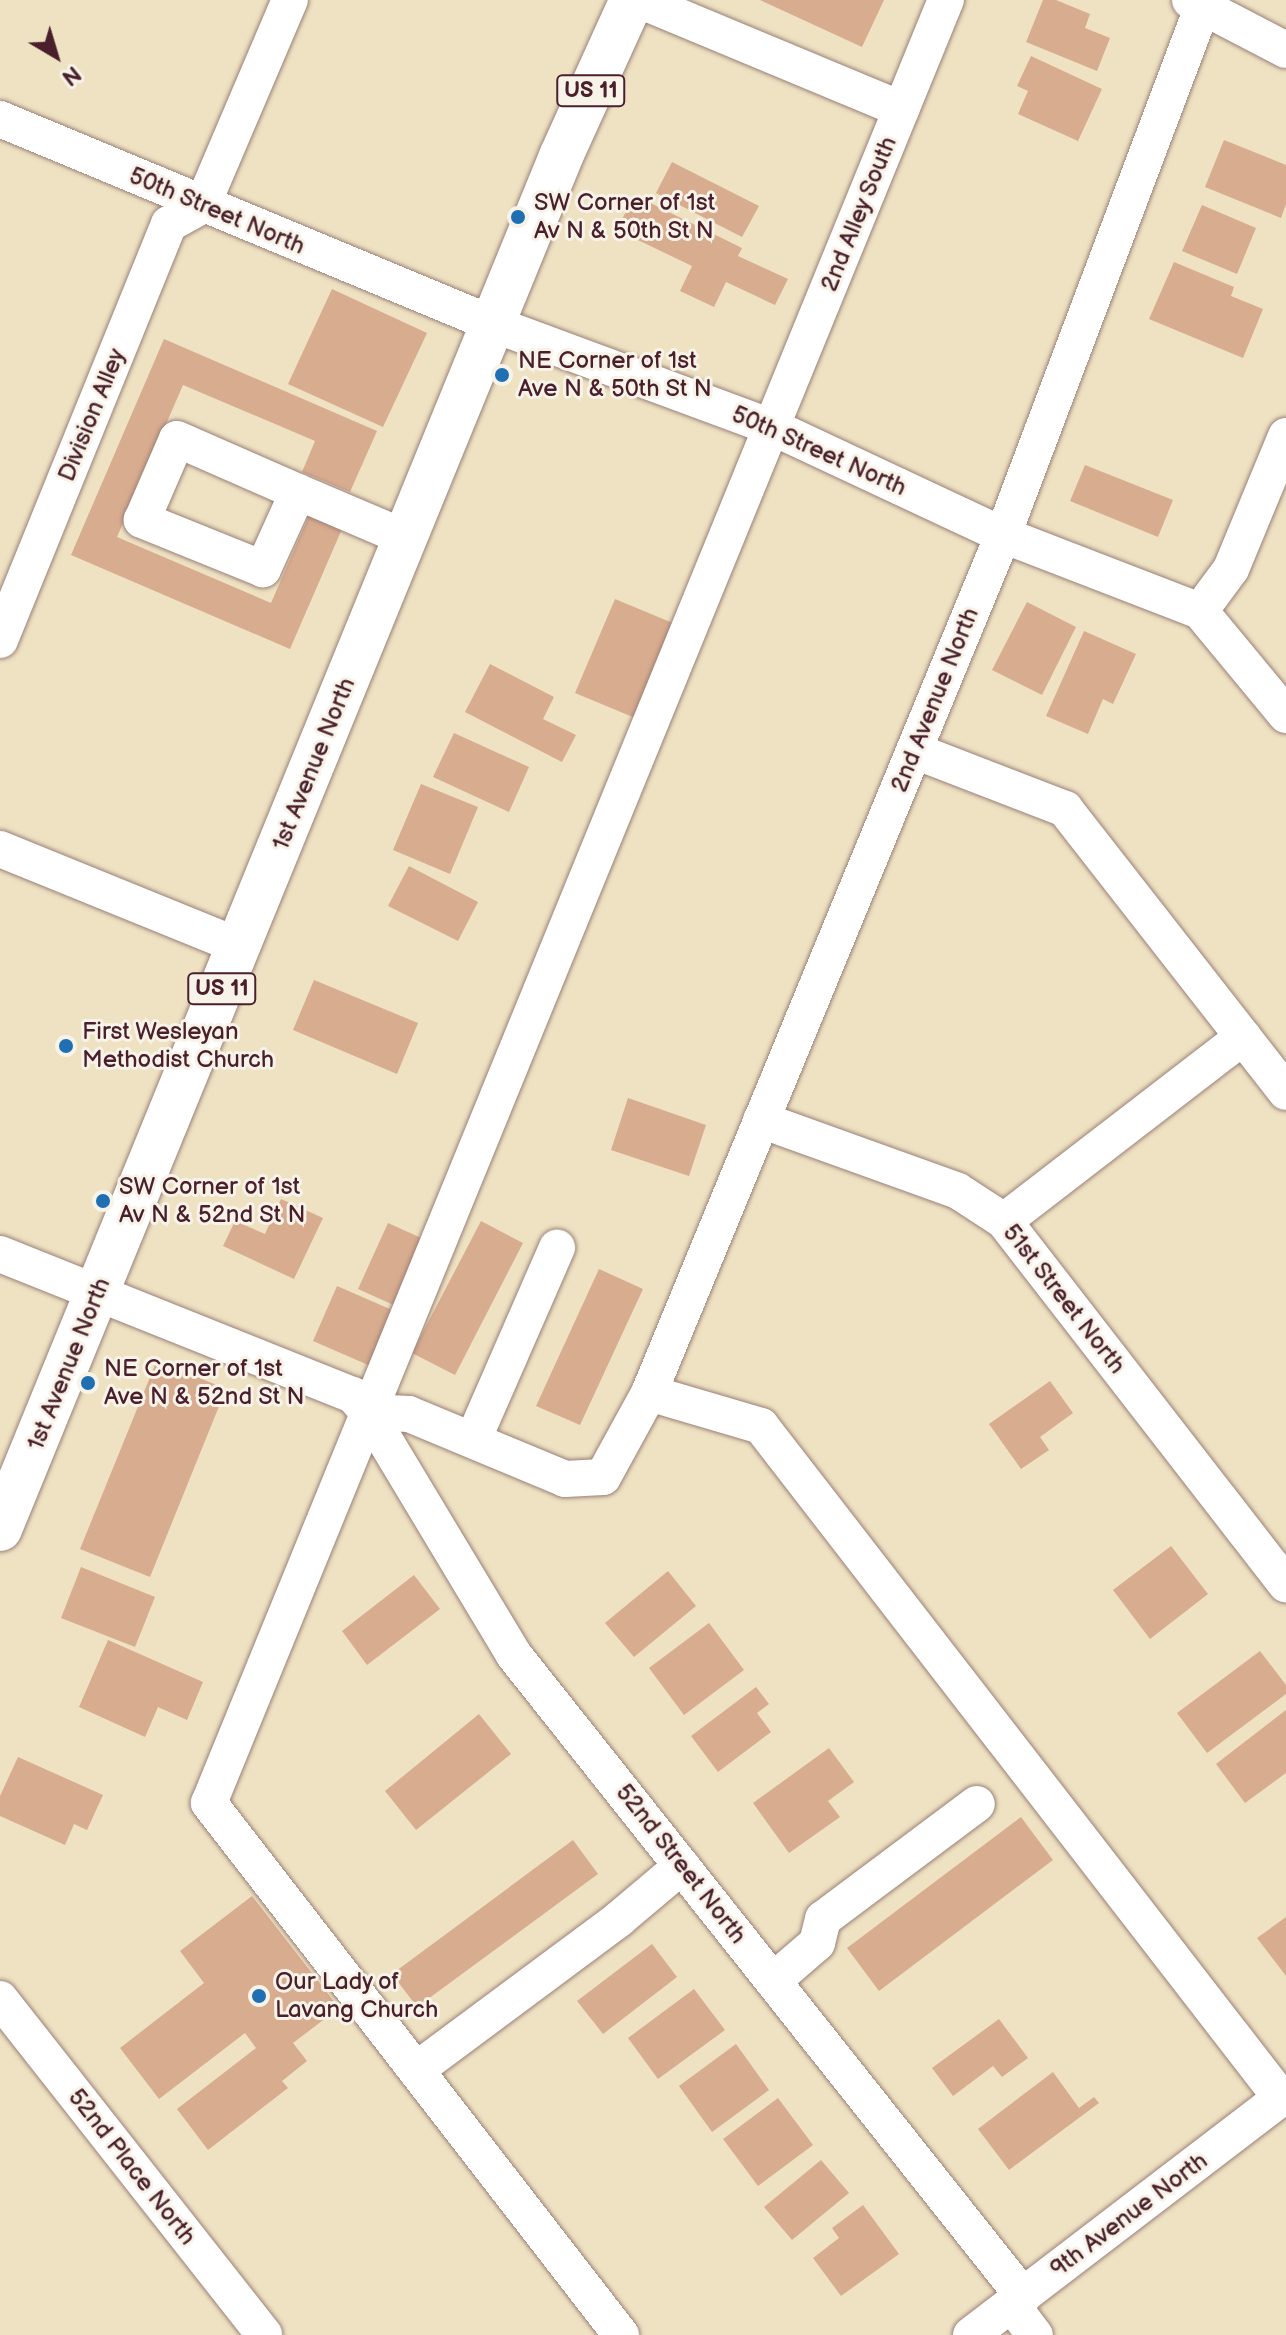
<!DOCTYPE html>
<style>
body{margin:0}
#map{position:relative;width:1286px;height:2335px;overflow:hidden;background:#eee2c3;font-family:"Balsamiq Sans",sans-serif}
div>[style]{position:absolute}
.building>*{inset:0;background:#d8ac8f}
.roads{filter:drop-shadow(0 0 2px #9c8077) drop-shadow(0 0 2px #9c8077)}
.minor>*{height:36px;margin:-18px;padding:0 18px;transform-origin:18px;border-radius:18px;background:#fff}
.major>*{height:44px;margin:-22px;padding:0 22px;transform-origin:22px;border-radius:22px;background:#fff}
.dots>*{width:22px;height:22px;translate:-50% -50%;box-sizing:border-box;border:4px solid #f7f3e8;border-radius:50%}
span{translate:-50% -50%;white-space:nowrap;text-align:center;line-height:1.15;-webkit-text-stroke:6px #f7f3e8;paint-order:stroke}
.shield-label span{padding:2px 6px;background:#f7f3e8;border:2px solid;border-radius:6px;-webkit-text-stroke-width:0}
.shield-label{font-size:22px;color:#4a1f2b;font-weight:700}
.poi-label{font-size:24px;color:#4a1f2b}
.left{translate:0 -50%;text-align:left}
.street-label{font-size:24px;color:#4a1f2b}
.north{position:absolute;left:16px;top:16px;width:80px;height:80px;-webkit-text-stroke:6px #f7f3e8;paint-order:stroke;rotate:142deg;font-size:22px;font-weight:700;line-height:32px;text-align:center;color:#4a1f2b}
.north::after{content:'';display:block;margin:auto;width:28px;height:36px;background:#4a1f2b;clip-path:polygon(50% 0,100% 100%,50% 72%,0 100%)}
</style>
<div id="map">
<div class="building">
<div style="clip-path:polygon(760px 0,884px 0,862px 47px)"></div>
<div style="clip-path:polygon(1043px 0,1056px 0,1090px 14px,1085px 28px,1110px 38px,1097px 71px,1026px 42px)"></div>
<div style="clip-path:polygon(1031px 56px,1102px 89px,1078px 141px,1018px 114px,1028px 91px,1017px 86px)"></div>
<div style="clip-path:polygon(1224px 140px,1286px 165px,1286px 204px,1281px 218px,1205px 187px)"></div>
<div style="clip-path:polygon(672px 162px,759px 206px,742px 237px,656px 193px)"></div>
<div style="clip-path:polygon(634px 195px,742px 248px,738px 256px,788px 279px,775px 305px,726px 282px,714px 307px,680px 291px,692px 266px,617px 230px)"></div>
<div style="clip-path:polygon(1202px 205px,1256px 228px,1237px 274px,1182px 251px)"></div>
<div style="clip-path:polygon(1174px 262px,1234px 287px,1231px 296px,1263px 309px,1243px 358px,1149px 319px)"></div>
<div style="clip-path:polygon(332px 289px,427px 333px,383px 427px,288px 384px)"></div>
<div style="clip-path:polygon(164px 339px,377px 431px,350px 492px,302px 472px,315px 441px,183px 385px,117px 537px,271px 603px,312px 509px,345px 522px,290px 649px,71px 555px)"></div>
<div style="clip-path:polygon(1085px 465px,1173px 500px,1158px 537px,1070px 501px)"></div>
<div style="clip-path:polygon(615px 599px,680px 626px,640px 720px,575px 693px)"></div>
<div style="clip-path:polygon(1027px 602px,1076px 627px,1042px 695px,992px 670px)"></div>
<div style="clip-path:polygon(1084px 631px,1136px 654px,1113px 704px,1103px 699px,1088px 734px,1046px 716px)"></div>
<div style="clip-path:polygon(490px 664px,554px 697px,543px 719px,576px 735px,562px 762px,465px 712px)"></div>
<div style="clip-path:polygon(454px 733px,529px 767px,509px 812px,433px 777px)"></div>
<div style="clip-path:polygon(421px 784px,478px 807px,450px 874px,393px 850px)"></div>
<div style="clip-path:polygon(409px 866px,478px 902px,458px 941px,388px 906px)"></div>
<div style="clip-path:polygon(314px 980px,418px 1023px,397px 1074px,293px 1030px)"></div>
<div style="clip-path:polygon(628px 1098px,706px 1125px,689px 1176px,611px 1150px)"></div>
<div style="clip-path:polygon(281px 1199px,323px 1218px,294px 1279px,223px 1246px,235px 1221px,265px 1234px)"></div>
<div style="clip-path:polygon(481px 1221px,523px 1243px,455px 1375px,412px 1353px)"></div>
<div style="clip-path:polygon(388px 1223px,428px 1241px,398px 1307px,358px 1289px)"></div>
<div style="clip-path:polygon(599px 1269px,643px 1289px,580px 1425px,536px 1406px)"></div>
<div style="clip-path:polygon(337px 1286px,399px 1313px,375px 1368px,313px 1341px)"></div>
<div style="clip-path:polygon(157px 1360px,226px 1389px,150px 1577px,80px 1549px)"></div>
<div style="clip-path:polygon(1050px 1381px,1073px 1413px,1040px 1437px,1049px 1450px,1021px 1469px,989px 1424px)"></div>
<div style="clip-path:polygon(1171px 1546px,1208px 1594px,1150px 1639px,1113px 1590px)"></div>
<div style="clip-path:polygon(81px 1567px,155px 1597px,135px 1647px,61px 1618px)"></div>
<div style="clip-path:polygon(668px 1571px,696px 1606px,634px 1657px,605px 1623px)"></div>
<div style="clip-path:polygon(414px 1575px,440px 1609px,367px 1665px,342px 1631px)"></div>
<div style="clip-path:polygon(709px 1623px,744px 1670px,684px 1715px,649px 1668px)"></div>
<div style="clip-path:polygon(108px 1640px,203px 1682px,187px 1720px,158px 1707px,145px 1737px,79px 1707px)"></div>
<div style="clip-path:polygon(1260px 1651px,1286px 1685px,1286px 1694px,1207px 1753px,1177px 1713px)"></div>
<div style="clip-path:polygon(756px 1687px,769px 1704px,757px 1713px,771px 1732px,718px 1772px,691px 1736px)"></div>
<div style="clip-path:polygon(1286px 1710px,1286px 1773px,1245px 1803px,1216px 1764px)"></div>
<div style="clip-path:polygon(479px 1714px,511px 1754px,416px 1830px,385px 1791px)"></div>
<div style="clip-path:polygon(829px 1748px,854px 1782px,828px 1801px,840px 1817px,789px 1853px,753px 1803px)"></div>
<div style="clip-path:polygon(18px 1757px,103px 1795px,87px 1830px,74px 1824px,65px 1845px,0 1816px,0 1796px)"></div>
<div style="clip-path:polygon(1021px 1817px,1053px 1860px,879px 1991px,847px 1948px)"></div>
<div style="clip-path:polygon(573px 1840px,598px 1874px,417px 2007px,392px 1974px)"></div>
<div style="clip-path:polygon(252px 1896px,339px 2008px,293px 2043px,307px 2061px,282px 2081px,288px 2088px,208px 2150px,177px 2109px,256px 2048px,245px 2033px,159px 2099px,120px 2048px,204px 1983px,180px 1951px)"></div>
<div style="clip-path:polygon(1286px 1917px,1286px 1976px,1257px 1938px)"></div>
<div style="clip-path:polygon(652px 1944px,677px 1977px,603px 2034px,577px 2001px)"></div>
<div style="clip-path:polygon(694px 1989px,725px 2030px,658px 2079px,628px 2038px)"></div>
<div style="clip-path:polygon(999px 2019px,1028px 2058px,1002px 2077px,993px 2066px,953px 2096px,932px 2068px)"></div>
<div style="clip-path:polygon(736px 2044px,769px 2090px,712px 2132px,679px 2086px)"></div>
<div style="clip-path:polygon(1053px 2072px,1079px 2108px,1094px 2097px,1099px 2103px,1009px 2170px,978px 2129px)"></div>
<div style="clip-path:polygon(778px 2098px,813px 2145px,758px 2186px,723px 2139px)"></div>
<div style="clip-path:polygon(821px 2160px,849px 2193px,792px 2240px,764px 2207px)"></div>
<div style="clip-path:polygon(863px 2205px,899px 2254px,841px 2296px,813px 2258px,839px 2238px,832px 2228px)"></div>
</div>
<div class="roads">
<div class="minor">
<div style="left:639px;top:0;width:284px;rotate:22.6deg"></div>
<div style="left:1190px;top:0;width:108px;rotate:27.5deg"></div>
<div style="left:0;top:119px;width:534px;rotate:22.58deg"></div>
<div style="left:493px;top:324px;width:297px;rotate:20.3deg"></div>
<div style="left:772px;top:427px;width:255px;rotate:25.1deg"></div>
<div style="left:1003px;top:535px;width:211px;rotate:21.1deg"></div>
<div style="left:1200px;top:611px;width:135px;rotate:50.4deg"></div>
<div style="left:298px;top:492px;width:85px;rotate:114.4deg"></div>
<div style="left:263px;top:569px;width:131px;rotate:-158deg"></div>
<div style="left:142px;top:520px;width:88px;rotate:-66.6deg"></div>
<div style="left:177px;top:439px;width:132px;rotate:23.7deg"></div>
<div style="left:298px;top:492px;width:117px;rotate:23.1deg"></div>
<div style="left:1200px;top:611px;width:52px;rotate:-53.6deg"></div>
<div style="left:1231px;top:569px;width:144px;rotate:-67.5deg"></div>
<div style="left:0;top:640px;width:449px;rotate:-67.9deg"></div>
<div style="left:169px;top:224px;width:38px;rotate:-29deg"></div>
<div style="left:202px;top:206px;width:224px;rotate:-66.9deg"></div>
<div style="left:915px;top:751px;width:161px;rotate:21.1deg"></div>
<div style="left:1065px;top:809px;width:359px;rotate:52deg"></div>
<div style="left:0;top:849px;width:258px;rotate:22.1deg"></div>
<div style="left:761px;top:1120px;width:209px;rotate:19.8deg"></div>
<div style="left:958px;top:1191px;width:55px;rotate:33.1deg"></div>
<div style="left:1004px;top:1221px;width:460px;rotate:52.2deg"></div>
<div style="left:1004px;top:1221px;width:302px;rotate:-37.6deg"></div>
<div style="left:0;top:1254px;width:380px;rotate:21.8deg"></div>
<div style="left:353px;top:1395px;width:23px;rotate:49deg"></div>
<div style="left:368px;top:1412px;width:283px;rotate:59deg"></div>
<div style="left:514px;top:1655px;width:819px;rotate:51.55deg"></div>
<div style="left:649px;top:1393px;width:117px;rotate:16.4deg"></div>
<div style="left:761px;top:1426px;width:850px;rotate:52.27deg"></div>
<div style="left:368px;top:1412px;width:41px;rotate:2.8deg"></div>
<div style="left:409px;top:1414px;width:169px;rotate:22.6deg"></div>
<div style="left:565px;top:1479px;width:38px;rotate:-3deg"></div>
<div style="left:603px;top:1477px;width:96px;rotate:-61.3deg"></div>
<div style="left:649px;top:1393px;width:928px;rotate:-67.58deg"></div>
<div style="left:1003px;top:535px;width:572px;rotate:-69.31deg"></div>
<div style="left:473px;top:1440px;width:210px;rotate:-66.4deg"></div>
<div style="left:773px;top:1981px;width:58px;rotate:-40.8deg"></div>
<div style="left:817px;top:1943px;width:25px;rotate:-76deg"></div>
<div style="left:823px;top:1919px;width:192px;rotate:-36.8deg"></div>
<div style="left:0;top:1999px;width:427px;rotate:51.8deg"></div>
<div style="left:416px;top:2070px;width:253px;rotate:-36.6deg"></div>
<div style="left:619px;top:1919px;width:82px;rotate:-40.1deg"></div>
<div style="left:1012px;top:2305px;width:38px;rotate:53deg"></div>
<div style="left:621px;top:2335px;width:673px;rotate:-127.76deg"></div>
<div style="left:209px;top:1803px;width:1948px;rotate:-67.77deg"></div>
<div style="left:971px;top:2335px;width:397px;rotate:-37.4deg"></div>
</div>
<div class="major">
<div style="left:0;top:1529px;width:1485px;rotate:-67.77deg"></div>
<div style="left:562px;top:154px;width:169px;rotate:-65.6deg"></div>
</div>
</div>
<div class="dots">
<div style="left:518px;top:217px;background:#1f6fb2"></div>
<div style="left:502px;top:375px;background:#1f6fb2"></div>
<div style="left:66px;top:1046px;background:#1f6fb2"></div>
<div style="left:103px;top:1201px;background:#1f6fb2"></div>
<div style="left:88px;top:1383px;background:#1f6fb2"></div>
<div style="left:259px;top:1996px;background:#1f6fb2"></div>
</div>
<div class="shield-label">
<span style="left:591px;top:91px">US 11</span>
<span style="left:222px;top:989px">US 11</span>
</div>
<div class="poi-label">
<span class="left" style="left:534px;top:217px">SW Corner of 1st<br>Av N &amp; 50th St N</span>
<span class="left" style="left:518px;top:375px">NE Corner of 1st<br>Ave N &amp; 50th St N</span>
<span class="left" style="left:82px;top:1046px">First Wesleyan<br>Methodist Church</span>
<span class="left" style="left:119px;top:1201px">SW Corner of 1st<br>Av N &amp; 52nd St N</span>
<span class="left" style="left:104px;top:1383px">NE Corner of 1st<br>Ave N &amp; 52nd St N</span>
<span class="left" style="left:275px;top:1996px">Our Lady of<br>Lavang Church</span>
</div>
<div class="street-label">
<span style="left:217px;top:211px;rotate:23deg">50th Street North</span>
<span style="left:859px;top:214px;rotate:-68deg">2nd Alley South</span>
<span style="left:92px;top:415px;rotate:-68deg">Division Alley</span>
<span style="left:819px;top:451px;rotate:24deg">50th Street North</span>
<span style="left:935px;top:700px;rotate:-68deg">2nd Avenue North</span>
<span style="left:314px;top:764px;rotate:-68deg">1st Avenue North</span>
<span style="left:1064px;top:1299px;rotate:52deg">51st Street North</span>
<span style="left:69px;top:1364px;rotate:-68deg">1st Avenue North</span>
<span style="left:681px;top:1864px;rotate:52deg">52nd Street North</span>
<span style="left:132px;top:2167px;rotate:52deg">52nd Place North</span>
<span style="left:1129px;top:2215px;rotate:-37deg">9th Avenue North</span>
</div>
<div class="north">N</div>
</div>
